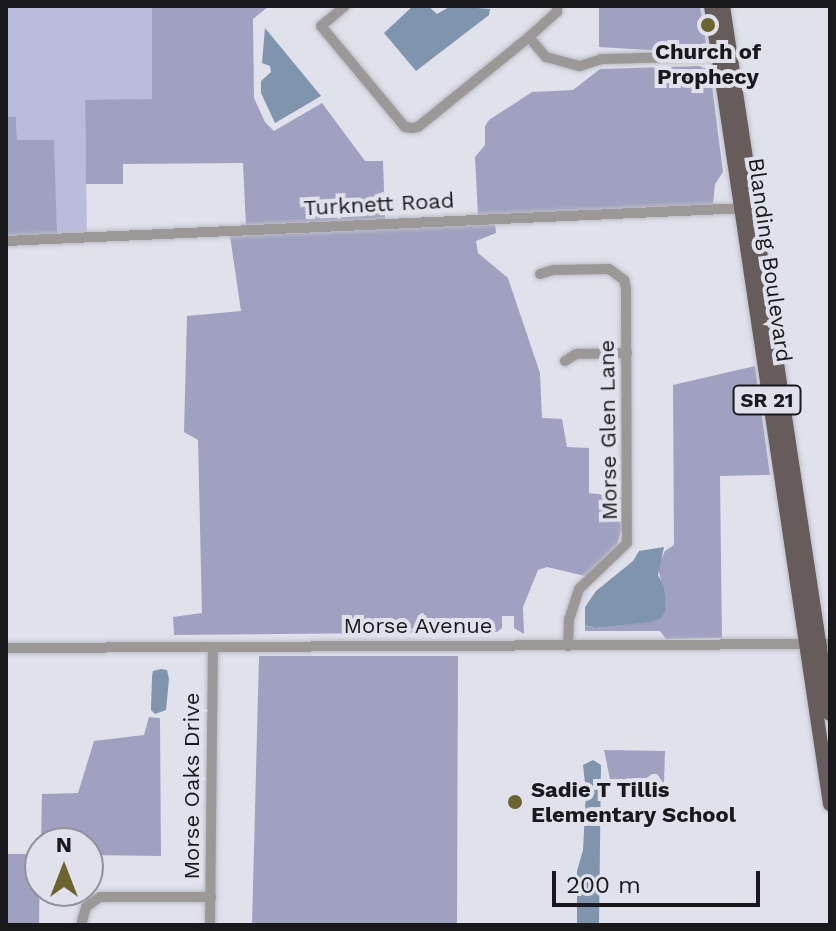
<!DOCTYPE html>
<style>
body{margin:0}
#map{position:relative;width:836px;height:931px;overflow:hidden;background:#e0e1eb;font-family:"Work Sans",sans-serif}
div>[style]{position:absolute}
.green>*{inset:0;background:#bbbcdc}
.forest>*{inset:0;background:#a0a1c0}
.water>*{inset:0;background:#7f94ad}
.roads{filter:drop-shadow(0 0 2px #bcbdc6) drop-shadow(0 0 2px #bcbdc6)}
.minor>*{height:10px;margin:-5px;padding:0 5px;transform-origin:5px;border-radius:5px;background:#9d9898}
.major>*{height:14px;margin:-7px;padding:0 7px;transform-origin:7px;border-radius:7px;background:#655c5b}
.dots>*{width:22px;height:22px;translate:-50% -50%;box-sizing:border-box;border:4px solid #e0e1eb;border-radius:50%}
span{translate:-50% -50%;white-space:nowrap;text-align:center;line-height:1.15;-webkit-text-stroke:8px #e0e1eb;paint-order:stroke}
.shield-label span{padding:2px 6px;background:#e0e1eb;border:2px solid;border-radius:6px;-webkit-text-stroke-width:0}
.shield-label{font-size:20px;color:#19191d;font-weight:700}
.poi-label{font-size:22px;color:#19191d;font-weight:700}
.left{translate:0 -50%;text-align:left}
.street-label{font-size:22px;color:#19191d}
.frame{position:absolute;inset:0;border:8px solid #19191d;pointer-events:none}
.north{position:absolute;left:24px;top:827px;width:80px;height:80px;box-sizing:border-box;background:#e0e1eb;border:2px solid #909199;border-radius:50%;rotate:0deg;font-size:22px;font-weight:700;line-height:32px;text-align:center;color:#19191d}
.north::after{content:'';display:block;margin:auto;width:28px;height:36px;background:#6c632f;clip-path:polygon(50% 0,100% 100%,50% 72%,0 100%)}
.scale{position:absolute;left:552px;top:871px;width:208px;height:36px;box-sizing:border-box;border:4px solid #19191d;border-top:0;padding-left:10px;font-size:24px;line-height:28px;white-space:nowrap;color:#19191d;-webkit-text-stroke:6px #e0e1eb;paint-order:stroke}
</style>
<div id="map">
<div class="green">
<div style="clip-path:polygon(6px 6px,152px 6px,152px 99px,85px 101px,87px 234px,57px 235px,17px 140px,16px 117px,6px 117px)"></div>
</div>
<div class="forest">
<div style="clip-path:polygon(152px 6px,269px 6px,253px 19px,254px 98px,265px 122px,274px 131px,322px 103px,365px 161px,383px 161px,385px 220px,246px 228px,243px 163px,123px 164px,123px 184px,86px 184px,85px 100px,152px 99px)"></div>
<div style="clip-path:polygon(599px 6px,700px 6px,706px 43px,665px 51px,599px 47px)"></div>
<div style="clip-path:polygon(699px 66px,710px 70px,723px 172px,715px 184px,713px 205px,478px 216px,475px 157px,485px 145px,485px 126px,489px 120px,532px 92px,573px 90px,600px 69px)"></div>
<div style="clip-path:polygon(6px 117px,16px 117px,17px 140px,54px 140px,57px 235px,6px 236px)"></div>
<div style="clip-path:polygon(495px 223px,496px 233px,476px 241px,478px 253px,508px 278px,540px 373px,542px 418px,562px 419px,567px 447px,589px 448px,589px 493px,622px 497px,622px 528px,617px 545px,585px 576px,547px 567px,538px 570px,523px 607px,524px 634px,514px 628px,514px 616px,502px 616px,502px 628px,497px 632px,174px 635px,173px 617px,202px 613px,198px 440px,184px 432px,187px 316px,241px 311px,230px 236px)"></div>
<div style="clip-path:polygon(755px 366px,770px 475px,720px 476px,722px 638px,666px 639px,660px 631px,585px 631px,585px 625px,596px 628px,645px 622px,663px 617px,666px 609px,658px 566px,665px 551px,674px 545px,673px 385px)"></div>
<div style="clip-path:polygon(259px 656px,458px 656px,457px 925px,252px 925px)"></div>
<div style="clip-path:polygon(149px 717px,160px 718px,161px 856px,88px 855px,88px 843px,41px 843px,42px 794px,78px 793px,94px 741px,144px 735px)"></div>
<div style="clip-path:polygon(604px 750px,665px 751px,664px 784px,657px 774px,652px 774px,641px 782px,628px 778px,617px 786px,611px 784px)"></div>
<div style="clip-path:polygon(6px 854px,40px 854px,39px 925px,6px 925px)"></div>
</div>
<div class="water">
<div style="clip-path:polygon(413px 6px,428px 6px,437px 14px,451px 6px,490px 9px,489px 15px,416px 71px,384px 33px)"></div>
<div style="clip-path:polygon(265px 28px,321px 96px,275px 123px,261px 93px,261px 81px,271px 72px,270px 66px,262px 63px)"></div>
<div style="clip-path:polygon(664px 547px,658px 575px,664px 587px,666px 609px,663px 617px,651px 622px,596px 628px,585px 625px,585px 607px,596px 591px,633px 561px,639px 551px)"></div>
<div style="clip-path:polygon(161px 669px,167px 670px,169px 679px,166px 710px,155px 714px,151px 710px,152px 677px,153px 671px)"></div>
<div style="clip-path:polygon(593px 760px,601px 765px,599px 925px,577px 925px,577px 871px,583px 850px,586px 792px,583px 765px)"></div>
</div>
<div class="roads">
<div class="minor">
<div style="left:345px;top:6px;width:31px;rotate:140deg"></div>
<div style="left:321px;top:26px;width:131px;rotate:50.3deg"></div>
<div style="left:405px;top:127px;width:7px;rotate:8deg"></div>
<div style="left:412px;top:128px;width:6px;rotate:-9deg"></div>
<div style="left:418px;top:127px;width:143px;rotate:-39deg"></div>
<div style="left:529px;top:37px;width:38px;rotate:-42deg"></div>
<div style="left:557px;top:12px;width:6px;rotate:-90deg"></div>
<div style="left:529px;top:37px;width:26px;rotate:50deg"></div>
<div style="left:546px;top:57px;width:35px;rotate:15deg"></div>
<div style="left:580px;top:66px;width:22px;rotate:-18deg"></div>
<div style="left:601px;top:59px;width:117px;rotate:-1.5deg"></div>
<div style="left:6px;top:241px;width:742px;rotate:-2.55deg"></div>
<div style="left:540px;top:274px;width:14px;rotate:-17deg"></div>
<div style="left:553px;top:270px;width:56px;rotate:-1deg"></div>
<div style="left:609px;top:269px;width:19px;rotate:36deg"></div>
<div style="left:624px;top:280px;width:9px;rotate:77deg"></div>
<div style="left:626px;top:289px;width:254px;rotate:89.8deg"></div>
<div style="left:627px;top:543px;width:66px;rotate:136.2deg"></div>
<div style="left:579px;top:589px;width:32px;rotate:108deg"></div>
<div style="left:569px;top:619px;width:27px;rotate:92deg"></div>
<div style="left:565px;top:361px;width:13px;rotate:-32deg"></div>
<div style="left:576px;top:354px;width:51px;rotate:-1.1deg"></div>
<div style="left:6px;top:648px;width:824px;rotate:-0.28deg"></div>
<div style="left:81px;top:925px;width:19px;rotate:-74deg"></div>
<div style="left:86px;top:907px;width:17px;rotate:-36deg"></div>
<div style="left:100px;top:897px;width:111px"></div>
<div style="left:210px;top:925px;width:278px;rotate:-89.4deg"></div>
</div>
<div class="major">
<div style="left:711px;top:6px;width:807px;rotate:81.52deg"></div>
<div style="left:723px;top:6px;width:716px;rotate:81.41deg"></div>
</div>
</div>
<div class="dots">
<div style="left:708px;top:25px;background:#6c632f"></div>
<div style="left:515px;top:802px;background:#6c632f"></div>
</div>
<div class="shield-label">
<span style="left:767px;top:400px">SR 21</span>
</div>
<div class="poi-label">
<span style="left:708px;top:64px">Church of<br>Prophecy</span>
<span class="left" style="left:531px;top:802px">Sadie T Tillis<br>Elementary School</span>
</div>
<div class="street-label">
<span style="left:379px;top:204px;rotate:-3deg">Turknett Road</span>
<span style="left:770px;top:260px;rotate:82deg">Blanding Boulevard</span>
<span style="left:608px;top:430px;rotate:-91deg">Morse Glen Lane</span>
<span style="left:418px;top:626px">Morse Avenue</span>
<span style="left:192px;top:786px;rotate:-90deg">Morse Oaks Drive</span>
</div>
<div class="frame"></div>
<div class="north">N</div>
<div class="scale">200 m</div>
</div>
